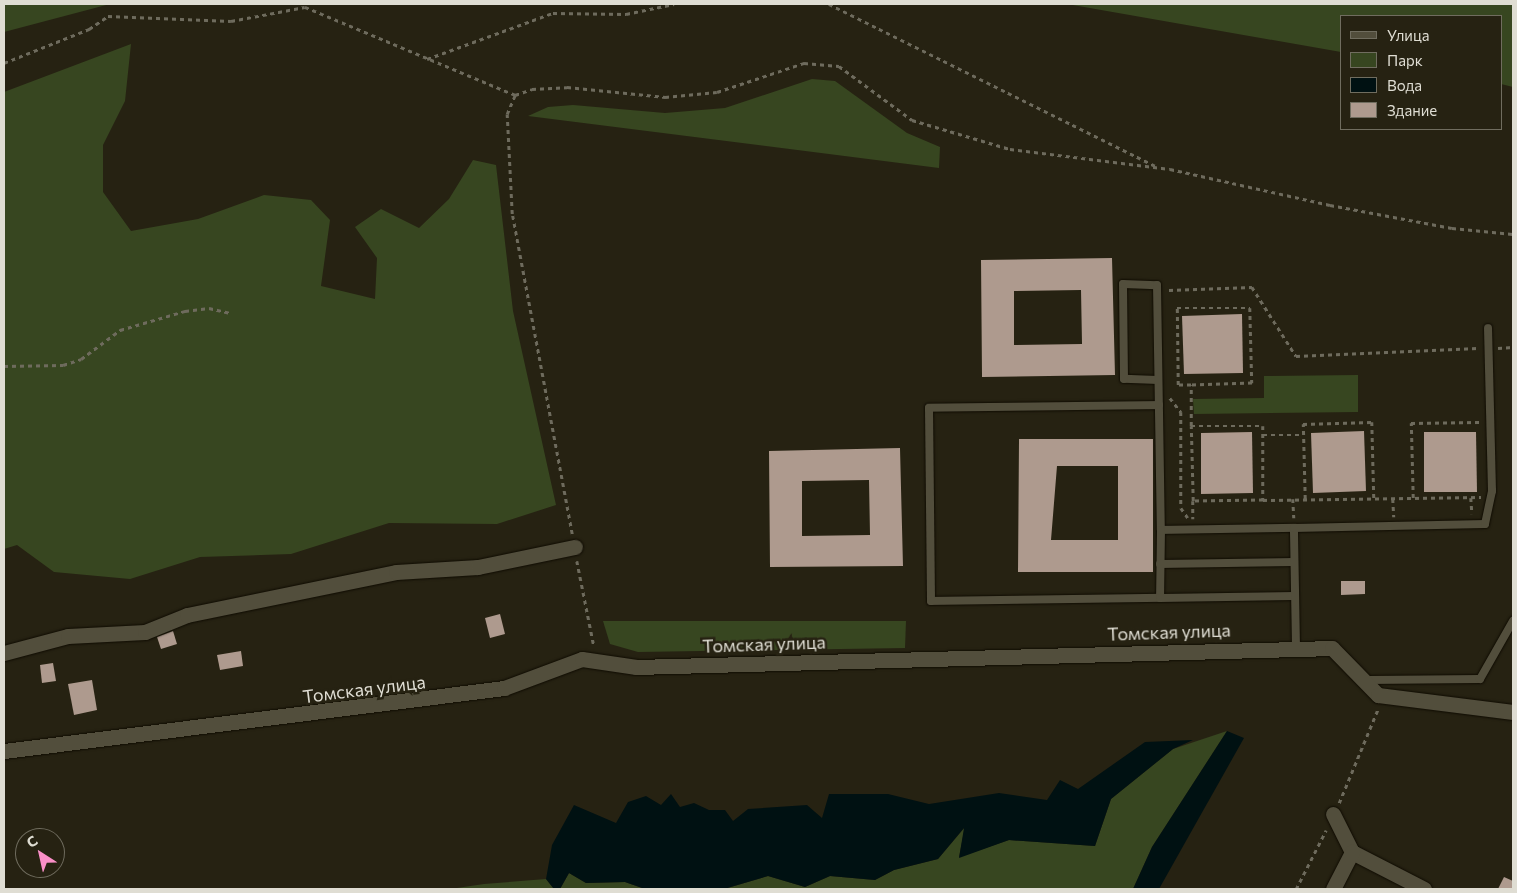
<!DOCTYPE html>
<meta charset="utf-8">
<style>
body{margin:0}
#map{position:relative;width:1517px;height:893px;overflow:hidden;background:#262212;font-family:Commissioner,sans-serif}
div>[style]{position:absolute}
.green>*{inset:0;background:#374620}
.water>*{inset:0;background:#001112}
.building>*{inset:0;background:#ae9a8e}
.path>*{height:2.5px;margin-top:-1.25px;transform-origin:0;background:repeating-linear-gradient(90deg,#6e6b5d 0 4px,transparent 0 8px)}
.roads{filter:drop-shadow(0 0 1px #0f0b01) drop-shadow(0 0 1px #0f0b01)}
.lane>*{height:8px;margin:-4px;padding:0 4px;transform-origin:4px;border-radius:4px;background:#524e3c}
.street>*{height:15px;margin:-7.5px;padding:0 7.5px;transform-origin:7.5px;border-radius:7.5px;background:#524e3c}
span{translate:-50% -50%;white-space:nowrap;text-align:center;line-height:1.15;-webkit-text-stroke:5px #262212;paint-order:stroke}
.street-label{font-size:18px;color:#dfddd3}
.frame{position:absolute;inset:0;border:5px solid #dfddd3;pointer-events:none}
.legend{position:absolute;left:1340px;top:15px;width:162px;height:115px;box-sizing:border-box;background:#262212;border:1px solid #706d5f;margin:0;padding:6px 9px;list-style:none;font-size:15px;color:#dfddd3}
.legend li{display:flex;align-items:center;gap:10px;height:25px}
.legend b{width:25px;border:1px solid #706d5f}
.north{position:absolute;left:15px;top:828px;width:50px;height:50px;box-sizing:border-box;background:#262212;border:1px solid #706d5f;border-radius:50%;rotate:325deg;font-size:14px;font-weight:700;line-height:20px;text-align:center;color:#dfddd3}
.north::after{content:'';display:block;margin:auto;width:18px;height:22px;background:#fa8fc8;clip-path:polygon(50% 0,100% 100%,50% 72%,0 100%)}
</style>
<div id="map">
<div class="green">
<div style="clip-path:polygon(4px 4px,110px 4px,4px 32px)"></div>
<div style="clip-path:polygon(1067px 4px,1513px 4px,1513px 87px,1501px 84px,1501px 16px,1341px 16px,1341px 52px)"></div>
<div style="clip-path:polygon(131px 44px,125px 101px,103px 145px,103px 192px,131px 231px,198px 219px,264px 195px,311px 200px,330px 220px,321px 286px,375px 299px,377px 258px,355px 227px,381px 209px,419px 228px,449px 199px,473px 160px,496px 165px,513px 311px,556px 505px,497px 524px,389px 523px,291px 554px,200px 557px,130px 579px,54px 572px,17px 545px,4px 549px,4px 92px)"></div>
<div style="clip-path:polygon(812px 79px,835px 81px,907px 133px,940px 147px,939px 168px,528px 116px,548px 107px,573px 105px,665px 113px,725px 108px)"></div>
<div style="clip-path:polygon(1358px 375px,1358px 412px,1194px 414px,1193px 399px,1264px 398px,1264px 376px)"></div>
<div style="clip-path:polygon(603px 621px,906px 621px,905px 648px,638px 652px,610px 644px)"></div>
<div style="clip-path:polygon(1227px 731px,1152px 847px,1133px 889px,666px 889px,724px 889px,768px 876px,805px 887px,830px 876px,875px 880px,894px 870px,938px 859px,965px 827px,959px 857px,1009px 840px,1095px 846px,1111px 799px,1173px 749px)"></div>
<div style="clip-path:polygon(569px 873px,586px 883px,625px 882px,645px 889px,560px 889px)"></div>
<div style="clip-path:polygon(546px 879px,554px 889px,450px 889px,484px 884px)"></div>
</div>
<div class="water">
<div style="clip-path:polygon(1227px 731px,1244px 738px,1159px 889px,1133px 889px,1152px 847px)"></div>
<div style="clip-path:polygon(1193px 740px,1173px 749px,1111px 799px,1095px 846px,1009px 840px,959px 858px,964px 828px,938px 859px,894px 870px,875px 880px,830px 876px,805px 887px,768px 876px,724px 889px,645px 889px,625px 882px,586px 883px,569px 873px,560px 889px,554px 889px,546px 879px,552px 845px,574px 805px,616px 823px,628px 802px,646px 796px,661px 805px,671px 794px,680px 807px,694px 803px,709px 810px,725px 810px,733px 821px,748px 809px,807px 805px,822px 818px,829px 794px,888px 794px,929px 804px,999px 793px,1047px 800px,1060px 780px,1078px 789px,1145px 742px)"></div>
</div>
<div class="building">
<div style="clip-path:polygon(evenodd,1112px 258px,1115px 375px,982px 377px,981px 260px,1112px 258px,1081px 290px,1082px 344px,1014px 345px,1014px 291px,1081px 290px)"></div>
<div style="clip-path:polygon(1242px 314px,1243px 373px,1184px 374px,1182px 316px)"></div>
<div style="clip-path:polygon(1364px 431px,1366px 491px,1313px 493px,1311px 433px)"></div>
<div style="clip-path:polygon(1252px 432px,1253px 493px,1201px 494px,1201px 433px)"></div>
<div style="clip-path:polygon(1424px 432px,1476px 432px,1477px 492px,1424px 492px)"></div>
<div style="clip-path:polygon(evenodd,1019px 439px,1153px 439px,1153px 572px,1018px 572px,1019px 439px,1057px 466px,1118px 466px,1118px 540px,1051px 540px,1057px 466px)"></div>
<div style="clip-path:polygon(evenodd,900px 448px,903px 566px,770px 567px,769px 451px,900px 448px,869px 480px,870px 535px,802px 536px,802px 481px,869px 480px)"></div>
<div style="clip-path:polygon(1341px 581px,1365px 581px,1365px 594px,1341px 595px)"></div>
<div style="clip-path:polygon(500px 614px,505px 634px,490px 638px,485px 618px)"></div>
<div style="clip-path:polygon(173px 631px,177px 644px,161px 649px,157px 637px)"></div>
<div style="clip-path:polygon(241px 651px,243px 666px,220px 670px,217px 655px)"></div>
<div style="clip-path:polygon(53px 663px,56px 681px,42px 683px,40px 665px)"></div>
<div style="clip-path:polygon(92px 680px,97px 710px,74px 715px,68px 684px)"></div>
<div style="clip-path:polygon(1504px 877px,1513px 881px,1513px 889px,1498px 889px)"></div>
</div>
<div class="path">
<div style="left:829px;top:4px;width:367px;rotate:26.4deg"></div>
<div style="left:427px;top:59px;width:134px;rotate:-20.1deg"></div>
<div style="left:553px;top:13px;width:73px;rotate:0.8deg"></div>
<div style="left:626px;top:14px;width:49px;rotate:-11.8deg"></div>
<div style="left:4px;top:63px;width:92px;rotate:-21.8deg"></div>
<div style="left:89px;top:29px;width:23px;rotate:-34deg"></div>
<div style="left:108px;top:16px;width:123px;rotate:2.3deg"></div>
<div style="left:231px;top:21px;width:75px;rotate:-10.7deg"></div>
<div style="left:305px;top:7px;width:228px;rotate:22.7deg"></div>
<div style="left:1169px;top:290px;width:83px;rotate:-2.1deg"></div>
<div style="left:1252px;top:287px;width:82px;rotate:57.5deg"></div>
<div style="left:1296px;top:356px;width:182px;rotate:-2.5deg"></div>
<div style="left:1498px;top:348px;width:15px;rotate:-4deg"></div>
<div style="left:4px;top:366px;width:59px;rotate:-1deg"></div>
<div style="left:63px;top:365px;width:19px;rotate:-18deg"></div>
<div style="left:81px;top:359px;width:49px;rotate:-36.6deg"></div>
<div style="left:120px;top:330px;width:68px;rotate:-16.3deg"></div>
<div style="left:185px;top:311px;width:24px;rotate:-7deg"></div>
<div style="left:209px;top:308px;width:23px;rotate:13deg"></div>
<div style="left:1170px;top:398px;width:18px;rotate:52deg"></div>
<div style="left:1181px;top:412px;width:96px;rotate:90deg"></div>
<div style="left:1181px;top:508px;width:12px;rotate:55deg"></div>
<div style="left:1191px;top:426px;width:72px"></div>
<div style="left:1263px;top:426px;width:74px;rotate:90deg"></div>
<div style="left:1263px;top:500px;width:70px;rotate:179.2deg"></div>
<div style="left:1193px;top:501px;width:75px;rotate:-91.5deg"></div>
<div style="left:1191px;top:426px;width:41px;rotate:-90deg"></div>
<div style="left:1191px;top:385px;width:13px;rotate:180deg"></div>
<div style="left:1178px;top:385px;width:77px;rotate:-90.7deg"></div>
<div style="left:1177px;top:308px;width:73px"></div>
<div style="left:1250px;top:308px;width:75px;rotate:88.5deg"></div>
<div style="left:1252px;top:383px;width:61px;rotate:178.1deg"></div>
<div style="left:1263px;top:435px;width:40px"></div>
<div style="left:1413px;top:498px;width:75px;rotate:-91.5deg"></div>
<div style="left:1411px;top:423px;width:68px;rotate:-0.8deg"></div>
<div style="left:1471px;top:498px;width:16px;rotate:86deg"></div>
<div style="left:1293px;top:499px;width:19px;rotate:87deg"></div>
<div style="left:1305px;top:499px;width:75px;rotate:-91.5deg"></div>
<div style="left:1303px;top:424px;width:69px;rotate:-1.7deg"></div>
<div style="left:1372px;top:422px;width:77px;rotate:88.5deg"></div>
<div style="left:1393px;top:499px;width:18px;rotate:87deg"></div>
<div style="left:1263px;top:500px;width:218px;rotate:-0.8deg"></div>
<div style="left:1193px;top:501px;width:18px;rotate:90deg"></div>
<div style="left:572px;top:534px;width:326px;rotate:-100.6deg"></div>
<div style="left:512px;top:214px;width:100px;rotate:-92.9deg"></div>
<div style="left:507px;top:114px;width:21px;rotate:-67deg"></div>
<div style="left:515px;top:95px;width:18px;rotate:-19deg"></div>
<div style="left:532px;top:89px;width:35px;rotate:-3deg"></div>
<div style="left:567px;top:87px;width:99px;rotate:5.8deg"></div>
<div style="left:665px;top:97px;width:52px;rotate:-5.5deg"></div>
<div style="left:717px;top:92px;width:92px;rotate:-18.4deg"></div>
<div style="left:804px;top:63px;width:35px;rotate:5deg"></div>
<div style="left:839px;top:66px;width:91px;rotate:36.5deg"></div>
<div style="left:912px;top:120px;width:102px;rotate:16.5deg"></div>
<div style="left:1010px;top:149px;width:161px;rotate:7.1deg"></div>
<div style="left:1170px;top:169px;width:164px;rotate:12.7deg"></div>
<div style="left:1330px;top:205px;width:124px;rotate:10.7deg"></div>
<div style="left:1452px;top:228px;width:61px;rotate:5.6deg"></div>
<div style="left:577px;top:561px;width:87px;rotate:78.7deg"></div>
<div style="left:1339px;top:803px;width:102px;rotate:-67.5deg"></div>
<div style="left:1296px;top:889px;width:66px;rotate:-63deg"></div>
</div>
<div class="roads">
<div class="lane">
<div style="left:1158px;top:380px;width:34px;rotate:-178deg"></div>
<div style="left:1124px;top:379px;width:95px;rotate:-90.6deg"></div>
<div style="left:1123px;top:284px;width:34px;rotate:2deg"></div>
<div style="left:1157px;top:285px;width:245px;rotate:89.1deg"></div>
<div style="left:1161px;top:530px;width:133px;rotate:-0.9deg"></div>
<div style="left:1159px;top:405px;width:230px;rotate:179.3deg"></div>
<div style="left:929px;top:408px;width:193px;rotate:89.4deg"></div>
<div style="left:931px;top:601px;width:229px;rotate:-0.8deg"></div>
<div style="left:1161px;top:530px;width:68px;rotate:90.8deg"></div>
<div style="left:1160px;top:598px;width:134px;rotate:-0.9deg"></div>
<div style="left:1160px;top:564px;width:134px;rotate:-0.9deg"></div>
<div style="left:1296px;top:647px;width:119px;rotate:-91deg"></div>
<div style="left:1294px;top:528px;width:191px;rotate:-1.2deg"></div>
<div style="left:1485px;top:524px;width:34px;rotate:-78deg"></div>
<div style="left:1492px;top:491px;width:163px;rotate:-91.4deg"></div>
<div style="left:1367px;top:680px;width:113px;rotate:-0.5deg"></div>
<div style="left:1480px;top:679px;width:67px;rotate:-60.4deg"></div>
</div>
<div class="street">
<div style="left:4px;top:653px;width:66px;rotate:-14.9deg"></div>
<div style="left:68px;top:636px;width:77px;rotate:-3deg"></div>
<div style="left:145px;top:632px;width:45px;rotate:-22deg"></div>
<div style="left:187px;top:615px;width:213px;rotate:-11.6deg"></div>
<div style="left:396px;top:572px;width:82px;rotate:-3.5deg"></div>
<div style="left:478px;top:567px;width:99px;rotate:-11.7deg"></div>
<div style="left:4px;top:751px;width:504px;rotate:-7.18deg"></div>
<div style="left:504px;top:688px;width:83px;rotate:-20.4deg"></div>
<div style="left:582px;top:659px;width:55px;rotate:8.4deg"></div>
<div style="left:636px;top:667px;width:696px;rotate:-1.56deg"></div>
<div style="left:1332px;top:648px;width:66px;rotate:45.6deg"></div>
<div style="left:1378px;top:695px;width:136px;rotate:7.2deg"></div>
<div style="left:1333px;top:814px;width:42px;rotate:63.4deg"></div>
<div style="left:1352px;top:852px;width:81px;rotate:27.2deg"></div>
<div style="left:1333px;top:889px;width:42px;rotate:-62.8deg"></div>
</div>
</div>
<div class="street-label">
<span style="left:1169px;top:632px;rotate:-2deg">Томская улица</span>
<span style="left:764px;top:644px;rotate:-2deg">Томская улица</span>
<span style="left:364px;top:689px;rotate:-7deg">Томская улица</span>
</div>
<div class="frame"></div>
<ul class="legend">
<li><b style="height:6px;background:#524e3c"></b>Улица</li>
<li><b style="height:14px;background:#374620"></b>Парк</li>
<li><b style="height:14px;background:#001112"></b>Вода</li>
<li><b style="height:14px;background:#ae9a8e"></b>Здание</li>
</ul>
<div class="north">С</div>
</div>
